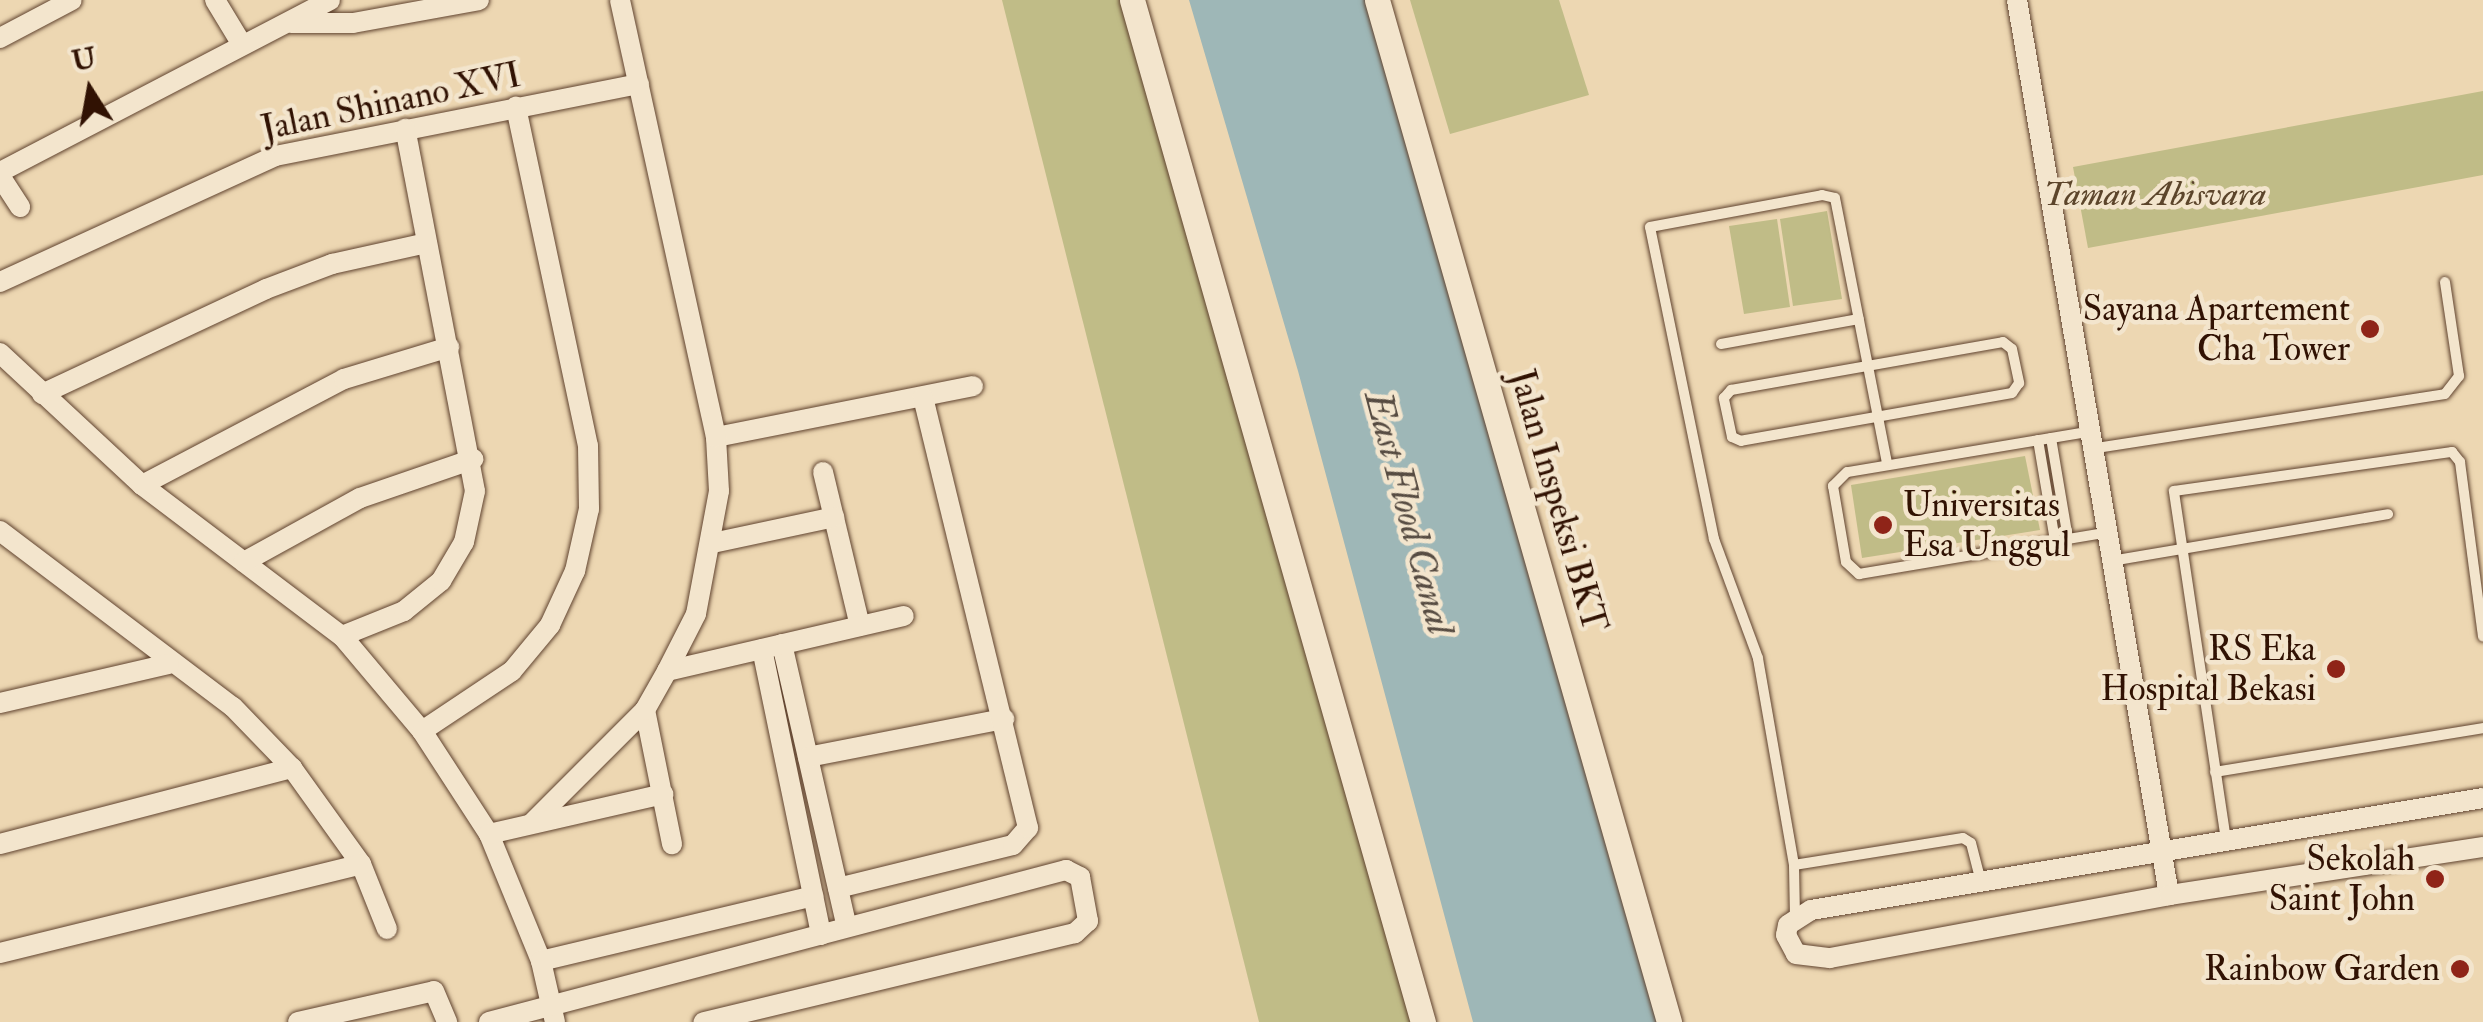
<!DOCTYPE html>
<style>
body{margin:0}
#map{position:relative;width:2483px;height:1022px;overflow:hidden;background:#edd7b2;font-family:"IM FELL Double Pica",serif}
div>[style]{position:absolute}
.green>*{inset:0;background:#c0bc87}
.water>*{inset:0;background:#9eb7b7}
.roads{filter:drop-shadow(0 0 2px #60432f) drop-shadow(0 0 2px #60432f)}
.service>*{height:10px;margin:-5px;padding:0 5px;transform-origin:5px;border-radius:5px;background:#f3e5cd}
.minor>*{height:20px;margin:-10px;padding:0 10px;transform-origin:10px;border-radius:10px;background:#f3e5cd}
.tertiary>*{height:25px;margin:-12.5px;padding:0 12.5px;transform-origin:12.5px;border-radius:12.5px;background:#f3e5cd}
.dots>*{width:28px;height:28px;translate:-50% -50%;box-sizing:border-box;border:5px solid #f3e5cd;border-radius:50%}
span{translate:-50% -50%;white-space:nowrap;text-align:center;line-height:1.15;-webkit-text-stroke:9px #f3e5cd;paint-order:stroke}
.street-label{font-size:35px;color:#311203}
.park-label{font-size:35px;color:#5c452b;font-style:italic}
.poi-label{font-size:35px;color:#311203}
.right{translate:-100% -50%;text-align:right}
.left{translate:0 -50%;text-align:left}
.water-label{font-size:38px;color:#574c42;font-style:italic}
.north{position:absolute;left:40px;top:40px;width:100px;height:100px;-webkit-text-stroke:8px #f3e5cd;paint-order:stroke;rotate:349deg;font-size:28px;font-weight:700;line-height:40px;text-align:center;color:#311203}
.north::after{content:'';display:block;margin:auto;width:35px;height:45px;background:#311203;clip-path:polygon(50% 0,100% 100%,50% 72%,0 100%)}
</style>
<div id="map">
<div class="green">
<div style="clip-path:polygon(1002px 0,1133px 0,1423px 1022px,1259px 1022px)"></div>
<div style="clip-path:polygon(1410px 0,1559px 0,1589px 95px,1450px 134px)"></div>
<div style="clip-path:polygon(2483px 91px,2483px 175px,2088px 248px,2073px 167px)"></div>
<div style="clip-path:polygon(1827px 211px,1842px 299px,1793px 306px,1780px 219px)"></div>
<div style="clip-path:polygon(1777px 219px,1790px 307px,1744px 314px,1729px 226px)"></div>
<div style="clip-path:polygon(2025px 456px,2040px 530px,1862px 558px,1851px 485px)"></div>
</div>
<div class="water">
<div style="clip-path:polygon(1189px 0,1369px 0,1660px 1022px,1473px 1022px,1298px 371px)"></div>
</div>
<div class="roads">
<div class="service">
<div style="left:2003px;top:342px;width:11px;rotate:38deg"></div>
<div style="left:2012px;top:349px;width:35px;rotate:78deg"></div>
<div style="left:2019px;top:383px;width:12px;rotate:125deg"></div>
<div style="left:2012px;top:393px;width:275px;rotate:170deg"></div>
<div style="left:1741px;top:441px;width:10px;rotate:-156deg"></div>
<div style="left:1732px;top:437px;width:40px;rotate:-102deg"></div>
<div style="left:1724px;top:398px;width:11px;rotate:-49deg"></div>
<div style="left:1731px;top:390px;width:276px;rotate:-10deg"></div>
<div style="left:1721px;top:344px;width:140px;rotate:-10.3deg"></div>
<div style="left:2087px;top:432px;width:243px;rotate:170.5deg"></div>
<div style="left:1847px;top:472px;width:20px;rotate:135deg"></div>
<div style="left:1833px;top:486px;width:77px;rotate:80.3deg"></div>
<div style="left:1846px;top:562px;width:18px;rotate:43deg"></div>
<div style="left:1859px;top:574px;width:249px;rotate:-9.5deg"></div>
<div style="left:2051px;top:438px;width:102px;rotate:80.4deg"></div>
<div style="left:2038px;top:440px;width:102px;rotate:80.4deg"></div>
<div style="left:2090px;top:449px;width:359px;rotate:-8.8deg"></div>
<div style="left:2445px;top:394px;width:23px;rotate:-52deg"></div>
<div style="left:2459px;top:376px;width:95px;rotate:-98.5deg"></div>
<div style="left:2111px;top:561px;width:281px;rotate:-9.6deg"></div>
<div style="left:2215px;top:772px;width:272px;rotate:-9.3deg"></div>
<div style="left:2226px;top:840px;width:353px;rotate:-98.5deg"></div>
<div style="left:2174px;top:491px;width:281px;rotate:-8deg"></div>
<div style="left:2452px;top:452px;width:13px;rotate:51deg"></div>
<div style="left:2460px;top:462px;width:176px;rotate:82.5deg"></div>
<div style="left:1794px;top:865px;width:171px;rotate:-9.1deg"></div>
<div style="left:1963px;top:838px;width:9px;rotate:32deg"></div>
<div style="left:1971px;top:843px;width:40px;rotate:75.6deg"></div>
<div style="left:1795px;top:918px;width:53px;rotate:-91.1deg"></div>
<div style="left:1794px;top:865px;width:210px;rotate:-99.9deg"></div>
<div style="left:1758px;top:658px;width:127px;rotate:-110.3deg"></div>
<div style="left:1714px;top:539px;width:318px;rotate:-101.6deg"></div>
<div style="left:1650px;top:227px;width:175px;rotate:-10.5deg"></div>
<div style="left:1822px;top:195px;width:13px;rotate:13deg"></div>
<div style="left:1835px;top:198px;width:271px;rotate:78.9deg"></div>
</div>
<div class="minor">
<div style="left:215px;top:0;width:50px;rotate:58.8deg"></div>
<div style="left:2017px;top:0;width:908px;rotate:80.36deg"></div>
<div style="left:291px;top:23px;width:62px"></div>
<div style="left:353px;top:23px;width:128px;rotate:-10.3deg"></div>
<div style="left:0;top:38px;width:81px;rotate:-27.8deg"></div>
<div style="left:0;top:172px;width:372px;rotate:-27.5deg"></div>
<div style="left:0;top:176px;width:37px;rotate:57deg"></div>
<div style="left:0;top:282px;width:302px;rotate:-24.6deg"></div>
<div style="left:275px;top:156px;width:371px;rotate:-11.2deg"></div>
<div style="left:0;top:353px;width:194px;rotate:42.9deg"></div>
<div style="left:142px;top:485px;width:251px;rotate:37.1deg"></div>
<div style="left:342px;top:636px;width:124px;rotate:49.9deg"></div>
<div style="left:422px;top:731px;width:123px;rotate:57deg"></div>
<div style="left:489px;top:834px;width:137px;rotate:67.7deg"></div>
<div style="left:541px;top:961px;width:280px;rotate:-13.4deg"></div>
<div style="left:42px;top:394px;width:247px;rotate:-25.1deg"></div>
<div style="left:266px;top:289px;width:71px;rotate:-20.7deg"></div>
<div style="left:332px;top:264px;width:97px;rotate:-12.5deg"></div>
<div style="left:716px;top:437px;width:262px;rotate:-11.2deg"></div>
<div style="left:823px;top:472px;width:158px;rotate:76.5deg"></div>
<div style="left:142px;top:485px;width:228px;rotate:-27.7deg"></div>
<div style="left:344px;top:379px;width:110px;rotate:-16.9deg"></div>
<div style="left:0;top:531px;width:292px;rotate:37.1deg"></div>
<div style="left:233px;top:707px;width:85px;rotate:46deg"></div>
<div style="left:292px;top:768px;width:118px;rotate:54.3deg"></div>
<div style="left:361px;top:864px;width:70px;rotate:68.2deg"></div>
<div style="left:713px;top:543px;width:124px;rotate:-12.1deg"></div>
<div style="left:244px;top:562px;width:132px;rotate:-28.9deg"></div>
<div style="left:360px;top:498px;width:120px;rotate:-19deg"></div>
<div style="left:342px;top:636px;width:67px;rotate:-22deg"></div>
<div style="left:404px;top:611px;width:48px;rotate:-39deg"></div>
<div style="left:441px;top:581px;width:45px;rotate:-59.5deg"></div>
<div style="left:464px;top:542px;width:52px;rotate:-77.8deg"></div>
<div style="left:475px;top:491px;width:369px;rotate:-100.9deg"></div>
<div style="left:782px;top:644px;width:290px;rotate:77.1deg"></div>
<div style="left:762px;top:649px;width:292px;rotate:78.3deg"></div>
<div style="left:667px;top:671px;width:243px;rotate:-13.1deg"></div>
<div style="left:0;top:703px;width:173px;rotate:-13deg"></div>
<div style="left:645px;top:710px;width:137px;rotate:78.6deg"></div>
<div style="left:422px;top:731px;width:108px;rotate:-33.7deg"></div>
<div style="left:512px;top:671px;width:60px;rotate:-50.4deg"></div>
<div style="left:550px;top:625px;width:60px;rotate:-65.2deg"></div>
<div style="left:575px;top:571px;width:64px;rotate:-77.3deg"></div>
<div style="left:589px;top:509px;width:63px;rotate:-90.9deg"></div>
<div style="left:588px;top:446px;width:347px;rotate:-102deg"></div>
<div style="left:808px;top:757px;width:200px;rotate:-11deg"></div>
<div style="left:2483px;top:798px;width:681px;rotate:170.54deg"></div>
<div style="left:1811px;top:910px;width:27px;rotate:147deg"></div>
<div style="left:1788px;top:925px;width:10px;rotate:101deg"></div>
<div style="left:1786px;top:935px;width:21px;rotate:62deg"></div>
<div style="left:1796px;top:954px;width:34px;rotate:7deg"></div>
<div style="left:1830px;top:958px;width:345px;rotate:-10.5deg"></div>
<div style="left:2169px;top:895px;width:318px;rotate:-8.7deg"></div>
<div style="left:532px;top:823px;width:160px;rotate:-45deg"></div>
<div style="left:645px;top:710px;width:45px;rotate:-60.6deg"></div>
<div style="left:667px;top:671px;width:64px;rotate:-63deg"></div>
<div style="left:696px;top:614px;width:125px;rotate:-79.4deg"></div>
<div style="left:719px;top:491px;width:54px;rotate:-93.2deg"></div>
<div style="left:716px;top:437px;width:447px;rotate:-102.4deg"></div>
<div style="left:489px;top:834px;width:179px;rotate:-12.9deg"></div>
<div style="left:0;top:844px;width:302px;rotate:-14.6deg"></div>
<div style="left:838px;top:888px;width:180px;rotate:-13.8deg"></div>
<div style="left:1013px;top:845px;width:23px;rotate:-49deg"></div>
<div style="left:1028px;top:828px;width:443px;rotate:-103.7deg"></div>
<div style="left:0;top:953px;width:372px;rotate:-13.8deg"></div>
<div style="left:541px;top:961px;width:63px;rotate:77.1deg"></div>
<div style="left:298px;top:1022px;width:139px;rotate:-12.8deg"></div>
<div style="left:434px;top:991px;width:34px;rotate:67deg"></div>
<div style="left:489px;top:1022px;width:597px;rotate:-14.76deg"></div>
<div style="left:1066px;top:870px;width:16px;rotate:27deg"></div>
<div style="left:1080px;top:877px;width:45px;rotate:79.7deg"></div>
<div style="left:1088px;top:921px;width:18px;rotate:137deg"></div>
<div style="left:1075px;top:933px;width:382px;rotate:166.5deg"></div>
</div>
<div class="tertiary">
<div style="left:1132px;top:0;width:1063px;rotate:74.11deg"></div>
<div style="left:1377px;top:0;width:1063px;rotate:74.05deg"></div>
</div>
</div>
<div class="dots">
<div style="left:2370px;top:329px;background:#8f2418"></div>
<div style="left:1883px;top:525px;background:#8f2418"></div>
<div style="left:2336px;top:669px;background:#8f2418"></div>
<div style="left:2435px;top:879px;background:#8f2418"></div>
<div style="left:2460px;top:969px;background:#8f2418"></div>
</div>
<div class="street-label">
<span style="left:391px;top:102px;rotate:-12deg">Jalan Shinano XVI</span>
<span style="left:1558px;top:501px;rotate:74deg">Jalan Inspeksi BKT</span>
</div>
<div class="park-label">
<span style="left:2155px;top:194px">Taman Abisvara</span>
</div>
<div class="poi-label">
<span class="right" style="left:2350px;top:329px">Sayana Apartement<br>Cha Tower</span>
<span class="left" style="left:1903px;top:525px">Universitas<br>Esa Unggul</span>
<span class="right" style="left:2316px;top:669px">RS Eka<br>Hospital Bekasi</span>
<span class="right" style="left:2415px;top:879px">Sekolah<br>Saint John</span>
<span class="right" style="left:2440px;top:969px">Rainbow Garden</span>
</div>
<div class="water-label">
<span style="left:1408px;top:513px;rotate:75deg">East Flood Canal</span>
</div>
<div class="north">U</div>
</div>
